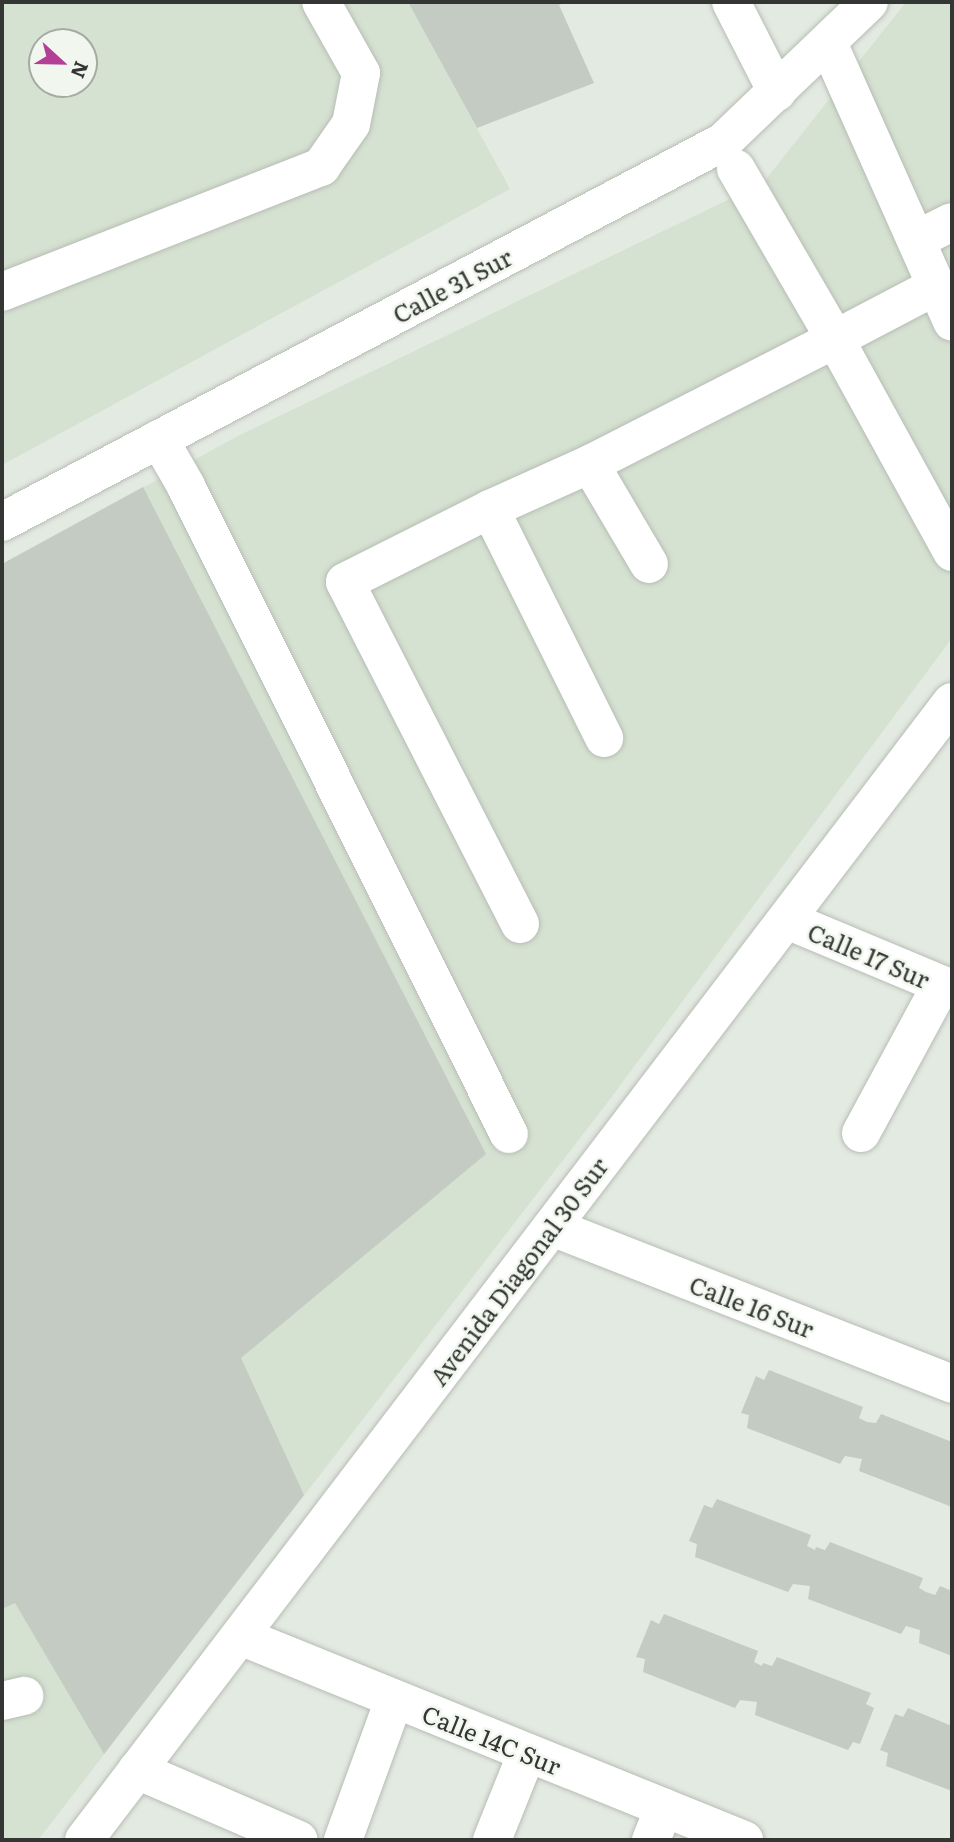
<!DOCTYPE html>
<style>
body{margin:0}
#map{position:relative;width:954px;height:1842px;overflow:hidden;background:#e3eae1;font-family:Literata,serif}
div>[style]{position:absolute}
.built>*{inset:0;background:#d5e1d1}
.building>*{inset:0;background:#c4cbc2}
.roads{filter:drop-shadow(0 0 2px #b7bdb5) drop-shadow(0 0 2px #b7bdb5)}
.minor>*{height:38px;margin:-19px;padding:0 19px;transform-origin:19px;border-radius:19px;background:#fff}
span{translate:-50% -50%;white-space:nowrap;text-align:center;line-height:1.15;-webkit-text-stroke:5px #f1f7ee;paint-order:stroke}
.street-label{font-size:24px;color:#343633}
.frame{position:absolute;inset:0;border:4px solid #343633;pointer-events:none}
.north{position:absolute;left:28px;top:28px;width:70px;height:70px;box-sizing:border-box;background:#f1f7ee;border:2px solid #a5aaa3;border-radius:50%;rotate:112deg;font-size:19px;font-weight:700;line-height:28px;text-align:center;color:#343633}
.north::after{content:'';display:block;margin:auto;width:24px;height:32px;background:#b43f96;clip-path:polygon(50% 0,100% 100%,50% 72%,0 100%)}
</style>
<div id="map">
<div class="built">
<div style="clip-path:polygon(evenodd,2px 2px,408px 2px,510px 189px,2px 465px,2px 2px,42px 42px,84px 42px,84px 84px,42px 84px,42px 42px)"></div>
<div style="clip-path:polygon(906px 2px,952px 2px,952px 638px,604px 1107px,38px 1840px,2px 1840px,2px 564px,240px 435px,763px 183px)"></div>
</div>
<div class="building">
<div style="clip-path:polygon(408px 2px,567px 2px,559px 5px,594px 83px,477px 128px)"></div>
<div style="clip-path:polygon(143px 487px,486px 1154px,241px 1358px,304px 1495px,104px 1754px,15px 1603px,2px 1609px,2px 564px)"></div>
<div style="clip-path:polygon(769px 1370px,863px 1407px,859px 1418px,867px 1422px,876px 1423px,881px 1414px,952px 1442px,952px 1507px,859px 1471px,862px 1459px,845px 1456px,840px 1464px,747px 1428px,749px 1415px,741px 1413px,756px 1376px,764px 1380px)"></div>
<div style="clip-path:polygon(717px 1499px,811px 1535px,807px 1546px,815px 1550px,816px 1547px,825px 1550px,830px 1542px,923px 1578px,919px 1588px,926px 1592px,935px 1595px,940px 1586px,952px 1591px,952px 1656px,919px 1643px,920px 1630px,906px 1626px,901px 1634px,808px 1599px,810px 1586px,793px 1584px,788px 1592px,695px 1557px,697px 1544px,689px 1541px,704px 1505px,712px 1508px)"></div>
<div style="clip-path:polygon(664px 1614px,758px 1651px,754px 1662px,762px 1666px,763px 1663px,772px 1666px,777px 1657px,871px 1693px,866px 1704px,874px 1708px,860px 1744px,853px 1742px,848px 1750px,755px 1715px,757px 1702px,740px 1700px,735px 1708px,643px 1672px,645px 1659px,636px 1657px,651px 1620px,659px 1624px)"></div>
<div style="clip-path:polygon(908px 1708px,952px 1726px,952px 1791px,886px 1766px,888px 1753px,880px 1750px,895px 1714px,903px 1717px)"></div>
</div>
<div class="roads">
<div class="minor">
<div style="left:731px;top:2px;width:101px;rotate:62.9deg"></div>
<div style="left:828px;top:43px;width:305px;rotate:66deg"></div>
<div style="left:916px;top:240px;width:40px;rotate:-26.6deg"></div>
<div style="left:936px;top:286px;width:114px;rotate:152.3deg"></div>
<div style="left:835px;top:339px;width:243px;rotate:61.2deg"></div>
<div style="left:2px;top:292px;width:343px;rotate:-21.4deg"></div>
<div style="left:321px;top:167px;width:52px;rotate:-55.1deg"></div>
<div style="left:351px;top:124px;width:52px;rotate:-78.9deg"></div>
<div style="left:361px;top:73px;width:81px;rotate:-119.4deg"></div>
<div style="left:159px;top:439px;width:54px;rotate:60.1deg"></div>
<div style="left:186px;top:486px;width:724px;rotate:63.51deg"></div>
<div style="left:590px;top:464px;width:116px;rotate:59.5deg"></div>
<div style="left:490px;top:509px;width:256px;rotate:63.5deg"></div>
<div style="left:2px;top:522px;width:815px;rotate:-27.79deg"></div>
<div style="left:723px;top:142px;width:202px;rotate:-43.8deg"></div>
<div style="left:787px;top:920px;width:179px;rotate:22.7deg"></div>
<div style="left:520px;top:924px;width:384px;rotate:-117.1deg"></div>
<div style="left:345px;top:582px;width:162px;rotate:-26.7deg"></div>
<div style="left:490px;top:509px;width:110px;rotate:-24.2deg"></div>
<div style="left:590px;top:464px;width:275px;rotate:-27deg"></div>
<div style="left:835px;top:339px;width:197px;rotate:-120.2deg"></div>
<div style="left:861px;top:1133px;width:168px;rotate:-61.6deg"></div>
<div style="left:552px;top:1227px;width:430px;rotate:21.4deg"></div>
<div style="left:240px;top:1636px;width:544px;rotate:22.04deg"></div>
<div style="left:2px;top:1701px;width:23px;rotate:-13deg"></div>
<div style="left:137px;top:1770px;width:176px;rotate:23.4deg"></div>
<div style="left:84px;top:1840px;width:1431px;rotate:-52.67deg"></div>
<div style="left:343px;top:1840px;width:149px;rotate:-70deg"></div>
<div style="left:492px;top:1840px;width:94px;rotate:-68.1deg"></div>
<div style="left:651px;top:1840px;width:35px;rotate:-68deg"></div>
</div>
</div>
<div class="street-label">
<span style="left:452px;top:285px;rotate:-28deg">Calle 31 Sur</span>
<span style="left:869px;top:955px;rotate:23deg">Calle 17 Sur</span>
<span style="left:518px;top:1271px;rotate:-53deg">Avenida Diagonal 30 Sur</span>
<span style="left:752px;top:1306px;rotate:21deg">Calle 16 Sur</span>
<span style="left:492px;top:1739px;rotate:22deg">Calle 14C Sur</span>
</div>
<div class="frame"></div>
<div class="north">N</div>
</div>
